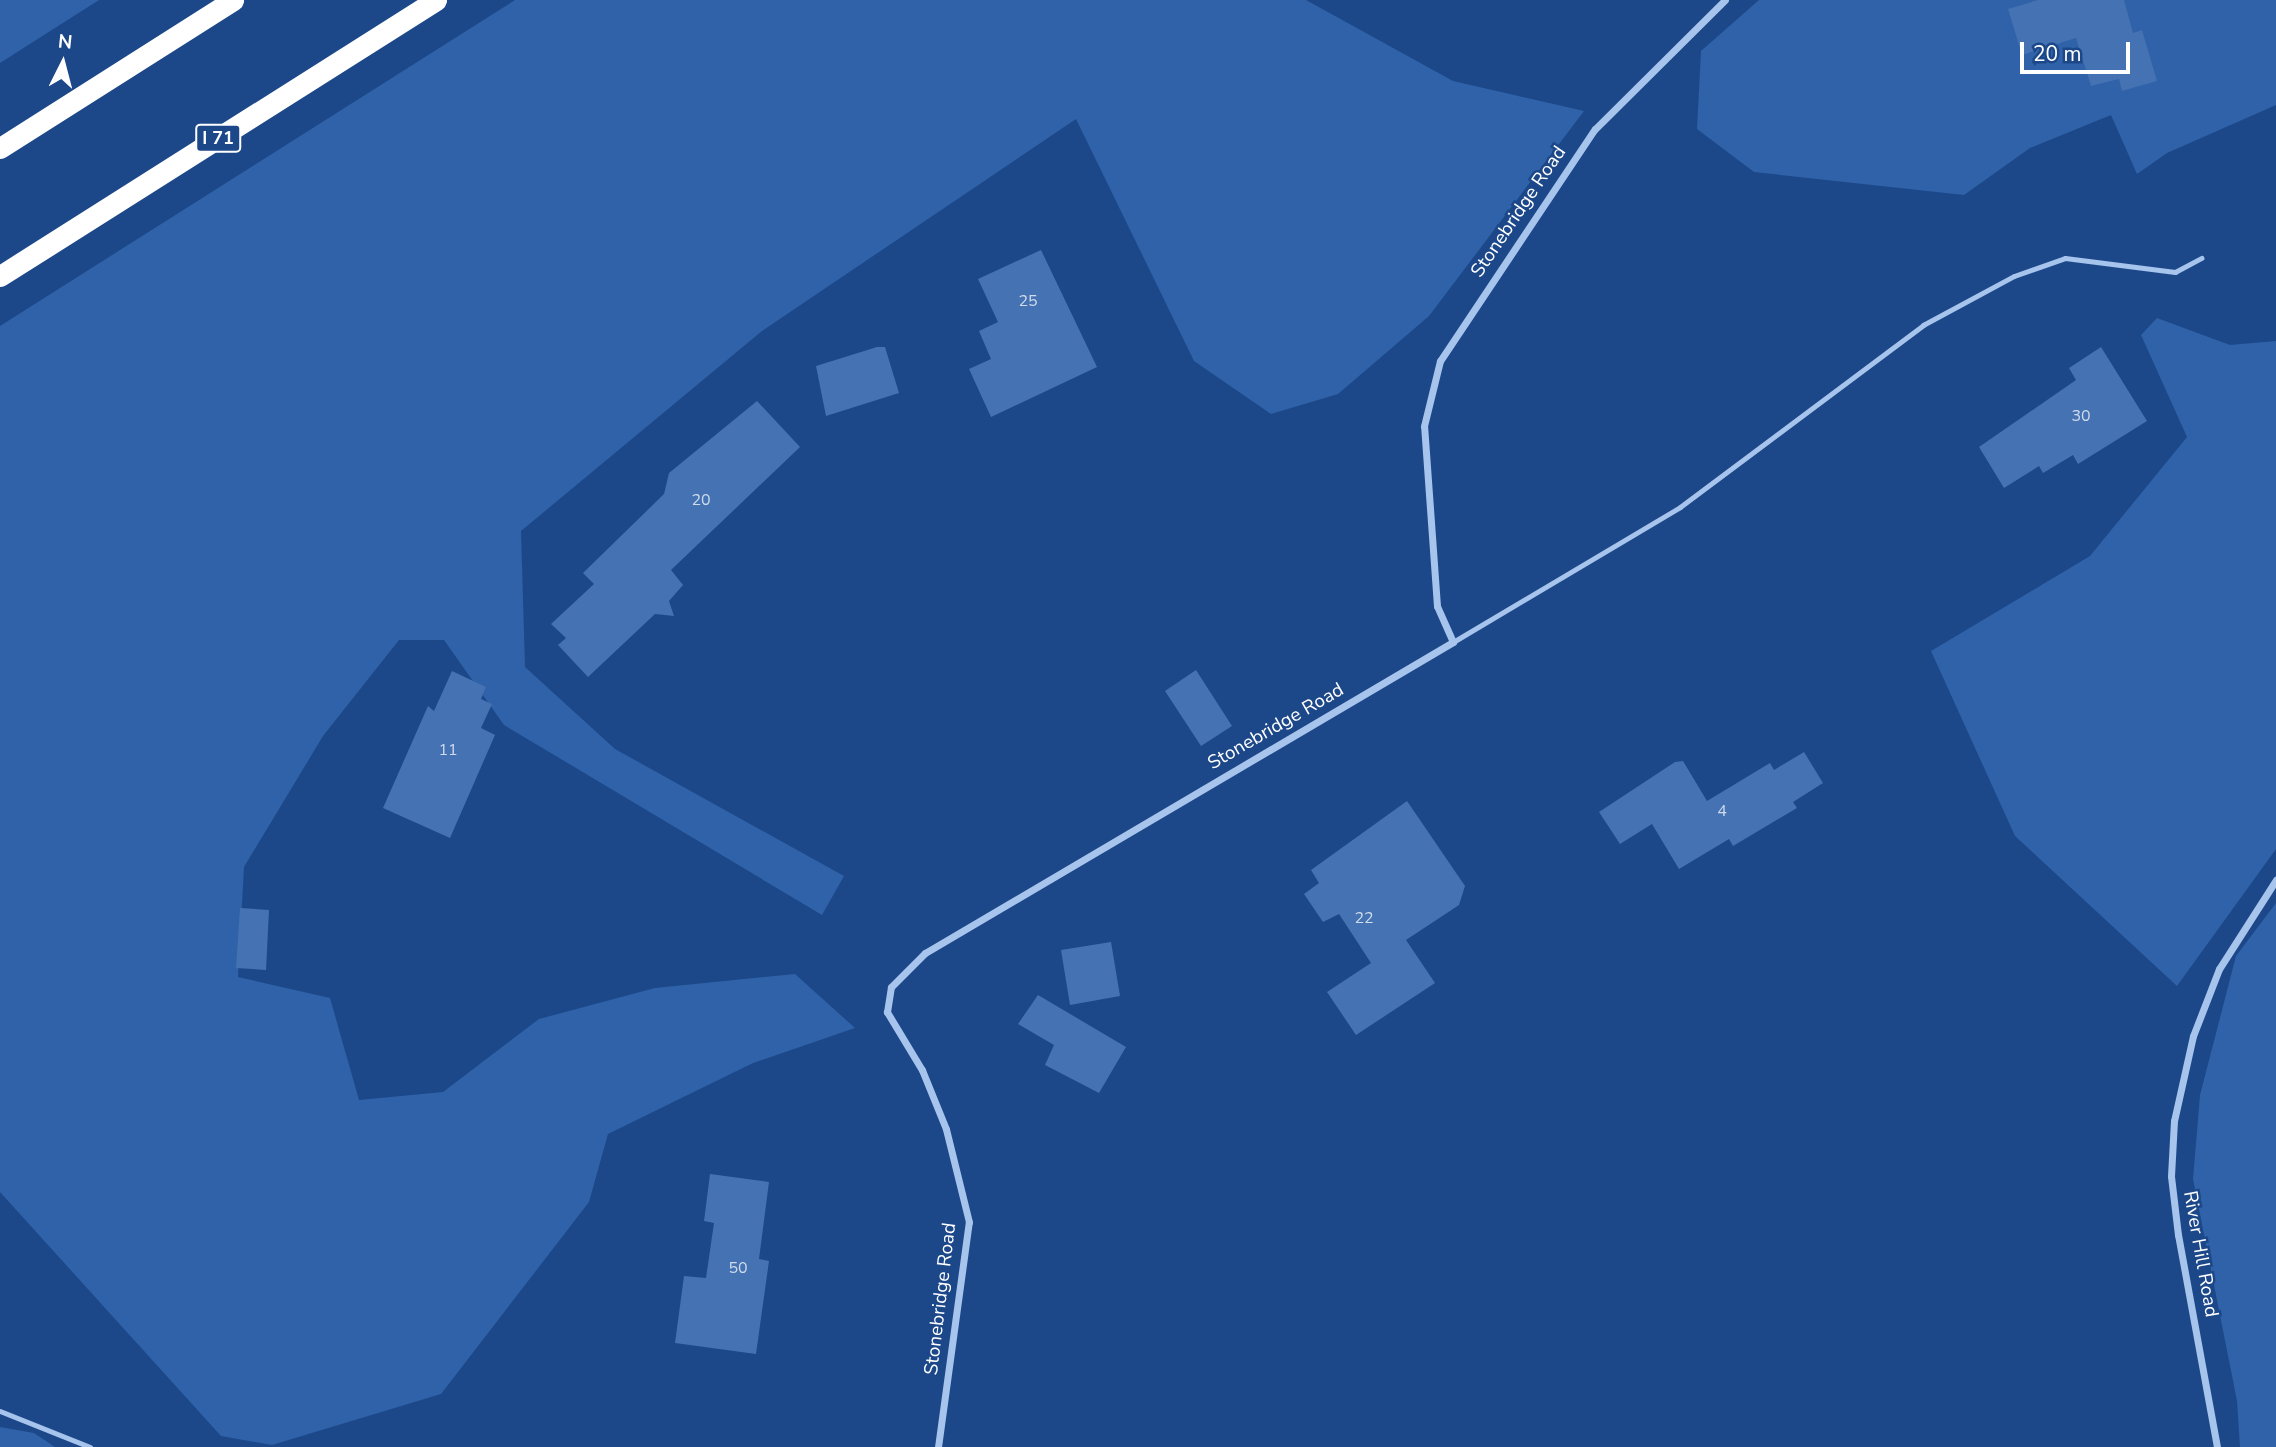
<!DOCTYPE html>
<style>
body{margin:0}
#map{position:relative;width:2276px;height:1447px;overflow:hidden;background:#1c488a;font-family:"Nunito Sans",sans-serif}
div>[style]{position:absolute}
.green>*{inset:0;background:#2f62a8}
.building>*{inset:0;background:#4472b2}
.service>*{height:5px;margin:-2.5px;padding:0 2.5px;transform-origin:2.5px;border-radius:2.5px;background:#a7c4ec}
.minor>*{height:7px;margin:-3.5px;padding:0 3.5px;transform-origin:3.5px;border-radius:3.5px;background:#a7c4ec}
.motorway>*{height:21px;margin:-10.5px;padding:0 10.5px;transform-origin:10.5px;border-radius:10.5px;background:#fff}
span{translate:-50% -50%;white-space:nowrap;text-align:center;line-height:1.15;-webkit-text-stroke:5px #1c488a;paint-order:stroke}
.number-label{font-size:16px;color:#d0dcec}
.number-label span{-webkit-text-stroke-width:0}
.shield-label span{padding:2px 5px;background:#1c488a;border:2px solid;border-radius:5px;-webkit-text-stroke-width:0}
.shield-label{font-size:18px;color:#fff;font-weight:700}
.street-label{font-size:19px;color:#fff}
.north{position:absolute;left:28px;top:28px;width:70px;height:70px;-webkit-text-stroke:5px #1c488a;paint-order:stroke;rotate:6deg;font-size:19px;font-weight:700;line-height:28px;text-align:center;color:#fff}
.north::after{content:'';display:block;margin:auto;width:24px;height:32px;background:#fff;clip-path:polygon(50% 0,100% 100%,50% 72%,0 100%)}
.scale{position:absolute;left:2020px;top:42px;width:110px;height:32px;box-sizing:border-box;border:4px solid #fff;border-top:0;padding-left:9px;font-size:21px;line-height:24px;white-space:nowrap;color:#fff;-webkit-text-stroke:5px #1c488a;paint-order:stroke}
</style>
<div id="map">
<div class="green">
<div style="clip-path:polygon(0 0,99px 0,0 63px)"></div>
<div style="clip-path:polygon(515px 0,1306px 0,1453px 81px,1584px 111px,1429px 316px,1338px 394px,1271px 414px,1194px 361px,1076px 119px,762px 331px,521px 531px,525px 667px,615px 749px,844px 876px,822px 915px,504px 725px,444px 640px,399px 640px,323px 736px,244px 867px,238px 977px,330px 998px,359px 1100px,443px 1092px,539px 1019px,655px 988px,795px 974px,855px 1028px,753px 1063px,608px 1134px,589px 1202px,441px 1394px,272px 1445px,221px 1436px,0 1192px,0 326px)"></div>
<div style="clip-path:polygon(1759px 0,2276px 0,2276px 105px,2167px 153px,2137px 174px,2111px 115px,2030px 148px,1964px 195px,1754px 172px,1697px 129px,1701px 51px)"></div>
<div style="clip-path:polygon(2157px 318px,2230px 345px,2276px 341px,2276px 849px,2177px 986px,2015px 836px,1931px 651px,2090px 556px,2187px 437px,2141px 335px)"></div>
<div style="clip-path:polygon(2276px 903px,2276px 1447px,2240px 1447px,2237px 1401px,2193px 1179px,2200px 1095px,2236px 956px)"></div>
<div style="clip-path:polygon(0 1427px,34px 1433px,55px 1447px,0 1447px)"></div>
</div>
<div class="building">
<div style="clip-path:polygon(2038px 0,2124px 0,2133px 33px,2142px 30px,2157px 81px,2122px 91px,2119px 79px,2091px 86px,2076px 38px,2022px 55px,2008px 9px)"></div>
<div style="clip-path:polygon(1041px 250px,1097px 367px,991px 417px,969px 369px,991px 359px,979px 331px,998px 322px,978px 279px)"></div>
<div style="clip-path:polygon(877px 347px,885px 347px,899px 393px,826px 416px,816px 366px)"></div>
<div style="clip-path:polygon(2101px 347px,2147px 421px,2078px 464px,2073px 455px,2043px 473px,2039px 466px,2004px 488px,1979px 447px,2076px 380px,2069px 368px)"></div>
<div style="clip-path:polygon(757px 401px,800px 447px,671px 570px,683px 585px,669px 601px,674px 616px,655px 614px,588px 677px,558px 645px,566px 638px,551px 624px,594px 584px,583px 573px,664px 494px,669px 473px)"></div>
<div style="clip-path:polygon(1196px 670px,1232px 726px,1201px 746px,1165px 691px)"></div>
<div style="clip-path:polygon(452px 671px,486px 687px,481px 699px,492px 704px,481px 728px,495px 735px,450px 838px,383px 808px,428px 706px,434px 711px)"></div>
<div style="clip-path:polygon(1804px 752px,1823px 783px,1793px 802px,1797px 808px,1733px 846px,1729px 839px,1679px 869px,1652px 824px,1620px 844px,1599px 812px,1675px 762px,1683px 761px,1707px 801px,1770px 763px,1774px 770px)"></div>
<div style="clip-path:polygon(1407px 801px,1465px 886px,1459px 905px,1406px 940px,1435px 983px,1356px 1035px,1327px 992px,1371px 963px,1339px 914px,1323px 922px,1304px 894px,1319px 883px,1311px 870px)"></div>
<div style="clip-path:polygon(240px 908px,269px 910px,266px 970px,236px 968px)"></div>
<div style="clip-path:polygon(1111px 942px,1120px 996px,1070px 1005px,1061px 950px)"></div>
<div style="clip-path:polygon(1038px 995px,1126px 1047px,1099px 1093px,1045px 1065px,1054px 1045px,1018px 1024px)"></div>
<div style="clip-path:polygon(710px 1174px,769px 1182px,759px 1259px,769px 1261px,756px 1354px,675px 1343px,684px 1276px,706px 1278px,714px 1223px,704px 1221px)"></div>
</div>
<div class="service">
<div style="left:1453px;top:642px;width:264px;rotate:-30.7deg"></div>
<div style="left:1680px;top:507px;width:304px;rotate:-36.8deg"></div>
<div style="left:1923px;top:325px;width:103px;rotate:-28.3deg"></div>
<div style="left:2014px;top:276px;width:54px;rotate:-19.4deg"></div>
<div style="left:2065px;top:258px;width:111px;rotate:7.3deg"></div>
<div style="left:2175px;top:272px;width:30px;rotate:-28deg"></div>
<div style="left:0;top:1411px;width:97px;rotate:21.8deg"></div>
</div>
<div class="minor">
<div style="left:938px;top:1447px;width:227px;rotate:-82.2deg"></div>
<div style="left:969px;top:1222px;width:96px;rotate:-103.9deg"></div>
<div style="left:946px;top:1129px;width:64px;rotate:-112.1deg"></div>
<div style="left:922px;top:1070px;width:68px;rotate:-121.1deg"></div>
<div style="left:887px;top:1012px;width:25px;rotate:-81deg"></div>
<div style="left:891px;top:987px;width:48px;rotate:-45deg"></div>
<div style="left:925px;top:953px;width:613px;rotate:-30.5deg"></div>
<div style="left:1453px;top:642px;width:39px;rotate:-114deg"></div>
<div style="left:1437px;top:606px;width:180px;rotate:-94.1deg"></div>
<div style="left:1424px;top:426px;width:67px;rotate:-76.2deg"></div>
<div style="left:1440px;top:361px;width:279px;rotate:-56.3deg"></div>
<div style="left:1595px;top:129px;width:183px;rotate:-44.8deg"></div>
<div style="left:2217px;top:1447px;width:216px;rotate:-100.4deg"></div>
<div style="left:2178px;top:1235px;width:59px;rotate:-96.8deg"></div>
<div style="left:2171px;top:1176px;width:55px;rotate:-86.9deg"></div>
<div style="left:2174px;top:1121px;width:87px;rotate:-77.4deg"></div>
<div style="left:2193px;top:1036px;width:72px;rotate:-68.8deg"></div>
<div style="left:2219px;top:969px;width:106px;rotate:-57.4deg"></div>
</div>
<div class="motorway">
<div style="left:0;top:148px;width:276px;rotate:-32.4deg"></div>
<div style="left:0;top:276px;width:516px;rotate:-32.33deg"></div>
</div>
<div class="number-label">
<span style="left:1028px;top:301px">25</span>
<span style="left:2081px;top:416px">30</span>
<span style="left:701px;top:500px">20</span>
<span style="left:448px;top:750px">11</span>
<span style="left:1722px;top:811px">4</span>
<span style="left:1364px;top:918px">22</span>
<span style="left:738px;top:1268px">50</span>
</div>
<div class="shield-label">
<span style="left:218px;top:138px">I 71</span>
</div>
<div class="street-label">
<span style="left:1519px;top:212px;rotate:-56deg">Stonebridge Road</span>
<span style="left:1276px;top:727px;rotate:-30deg">Stonebridge Road</span>
<span style="left:2200px;top:1254px;rotate:80deg">River Hill Road</span>
<span style="left:941px;top:1299px;rotate:-83deg">Stonebridge Road</span>
</div>
<div class="north">N</div>
<div class="scale">20 m</div>
</div>
